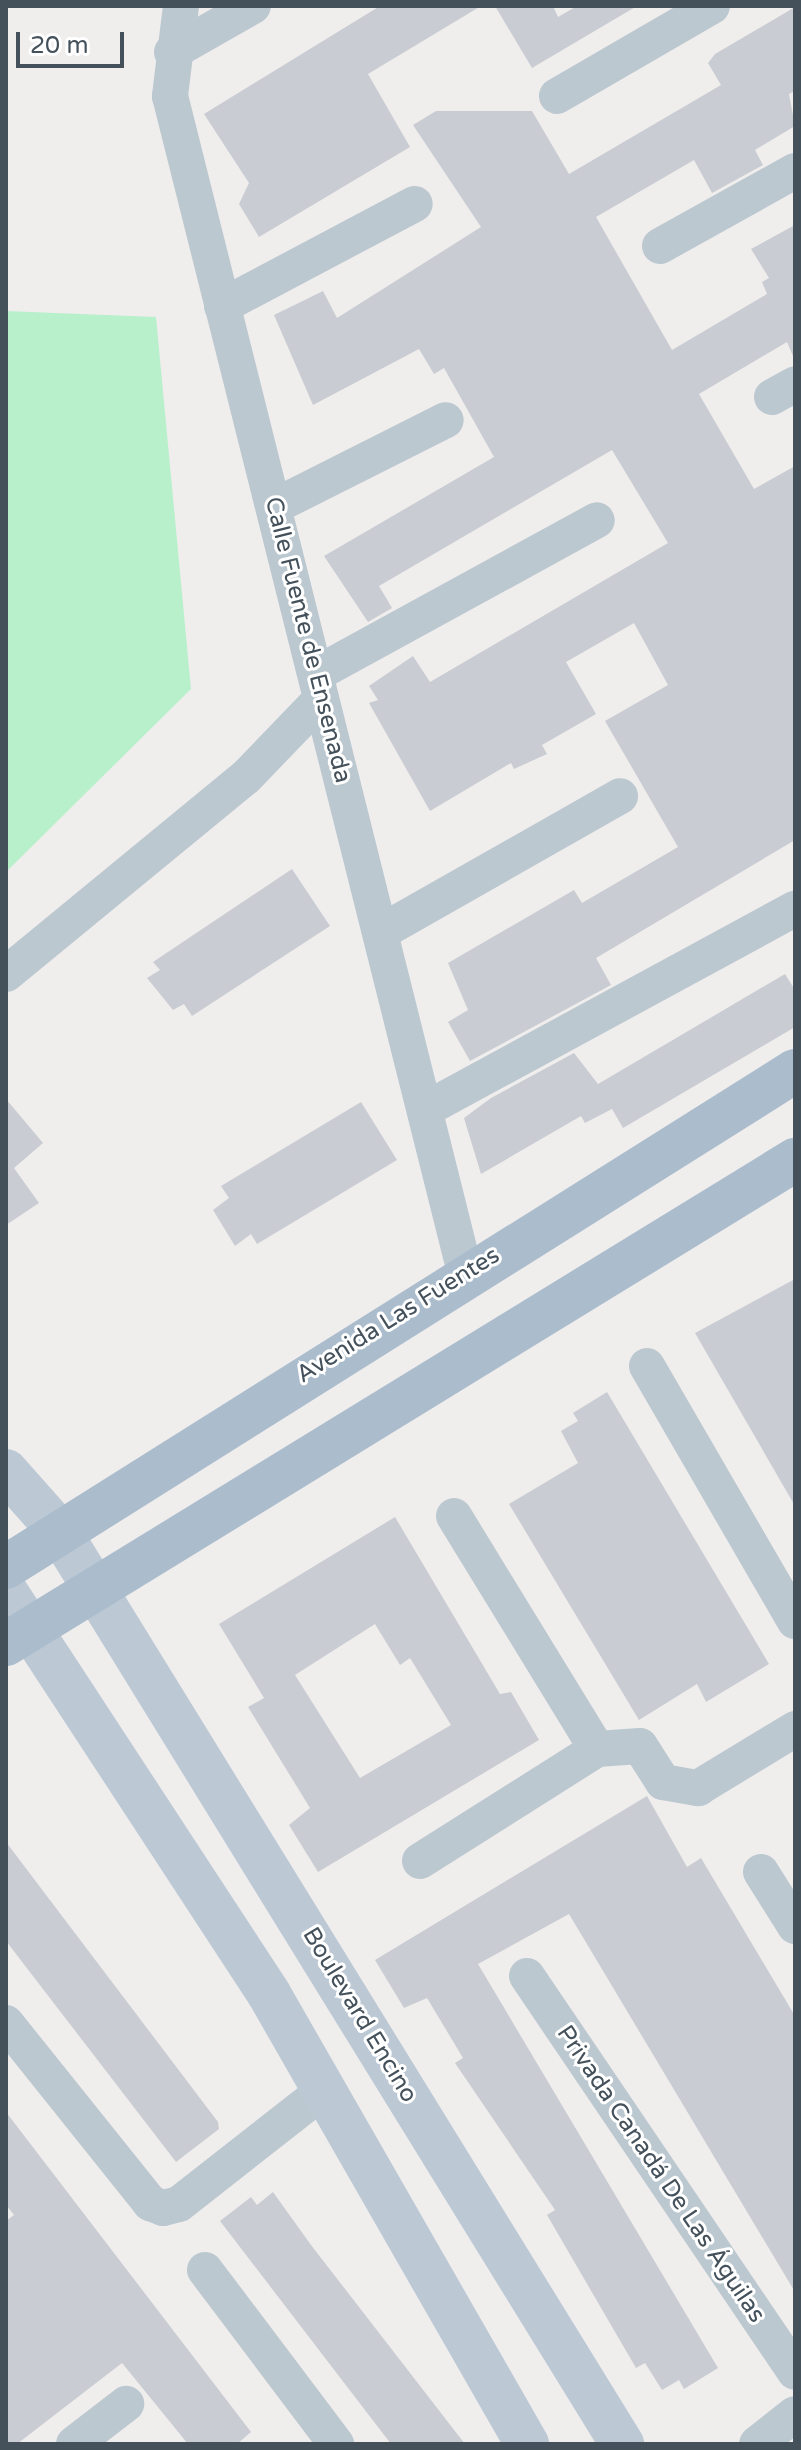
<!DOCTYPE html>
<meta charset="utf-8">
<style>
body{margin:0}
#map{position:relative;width:801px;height:2450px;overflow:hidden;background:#f0eded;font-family:"Varela Round",sans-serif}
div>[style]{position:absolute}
.green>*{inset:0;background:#b8f0cc}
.building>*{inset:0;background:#c9ccd2}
.street>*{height:36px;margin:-18px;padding:0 18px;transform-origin:18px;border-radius:18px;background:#bcc8d0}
.secondary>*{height:44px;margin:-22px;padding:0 22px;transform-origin:22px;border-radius:22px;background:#bcc9d5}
.primary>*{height:44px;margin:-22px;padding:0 22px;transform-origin:22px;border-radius:22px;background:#abbdcd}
span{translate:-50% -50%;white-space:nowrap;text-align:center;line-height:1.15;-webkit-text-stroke:6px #fff;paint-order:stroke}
.street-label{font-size:24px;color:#44515b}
.frame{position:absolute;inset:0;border:8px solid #44515b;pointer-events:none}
.scale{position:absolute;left:16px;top:32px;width:108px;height:36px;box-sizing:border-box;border:4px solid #44515b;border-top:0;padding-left:10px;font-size:24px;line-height:28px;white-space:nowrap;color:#44515b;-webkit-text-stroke:6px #fff;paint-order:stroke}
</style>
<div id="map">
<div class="green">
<div style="clip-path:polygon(6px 311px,156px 317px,191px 689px,6px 872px)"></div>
</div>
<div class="building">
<div style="clip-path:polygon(380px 6px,481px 6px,368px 74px,410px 147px,259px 237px,239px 204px,249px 183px,204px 114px)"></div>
<div style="clip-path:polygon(495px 6px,553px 6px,558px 17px,577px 6px,637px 6px,532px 68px)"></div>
<div style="clip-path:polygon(795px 7px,795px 91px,789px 94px,795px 126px,755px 150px,763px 165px,712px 193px,694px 160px,596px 217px,672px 350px,767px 294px,762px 282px,769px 278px,751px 249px,795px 225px,795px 361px,787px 342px,699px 394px,754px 489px,795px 466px,795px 840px,596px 958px,611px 985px,470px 1061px,448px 1022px,468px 1010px,448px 963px,574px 890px,582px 903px,678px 847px,605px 721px,668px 685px,634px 623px,566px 662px,596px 714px,542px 745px,547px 754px,514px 769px,511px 763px,430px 811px,369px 703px,378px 700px,369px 686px,413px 656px,430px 682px,668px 543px,612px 450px,379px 586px,392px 608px,368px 622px,324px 556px,494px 457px,444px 368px,434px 374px,419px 349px,313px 405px,274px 315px,323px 291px,337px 318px,481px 227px,413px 125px,436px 111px,532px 111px,569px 174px,721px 85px,708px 63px,715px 54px)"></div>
<div style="clip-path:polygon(292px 869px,330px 926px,192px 1016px,184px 1004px,173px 1010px,147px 978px,160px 970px,153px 962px)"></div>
<div style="clip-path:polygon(785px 974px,795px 990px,795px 1027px,623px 1128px,612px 1109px,585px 1123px,581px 1116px,481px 1174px,464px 1118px,491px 1098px,574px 1053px,598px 1084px)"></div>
<div style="clip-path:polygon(6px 1099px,43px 1143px,14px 1168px,39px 1203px,6px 1225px)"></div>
<div style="clip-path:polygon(361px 1102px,397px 1160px,257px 1244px,251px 1234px,235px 1246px,213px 1210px,229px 1198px,221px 1186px)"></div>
<div style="clip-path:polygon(795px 1279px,795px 1506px,695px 1333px)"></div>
<div style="clip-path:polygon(607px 1392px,769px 1664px,706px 1702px,697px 1684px,639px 1720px,509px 1504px,578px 1463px,561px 1431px,578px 1421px,573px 1413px)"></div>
<div style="clip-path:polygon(evenodd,395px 1517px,500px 1694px,511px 1692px,539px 1740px,318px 1872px,289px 1825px,310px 1808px,248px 1707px,264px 1698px,219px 1624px,395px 1517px,375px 1624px,400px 1665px,410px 1658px,451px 1725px,360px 1778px,295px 1675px,375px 1624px)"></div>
<div style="clip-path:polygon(647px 1796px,687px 1867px,701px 1858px,795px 2016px,795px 2292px,569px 1914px,478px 1964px,718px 2368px,684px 2389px,679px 2380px,662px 2390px,645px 2363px,636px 2368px,547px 2215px,555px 2210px,455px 2063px,463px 2058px,427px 1998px,404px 2008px,375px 1960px)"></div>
<div style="clip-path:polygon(6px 1842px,218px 2122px,219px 2129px,176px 2162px,6px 1941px)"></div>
<div style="clip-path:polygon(6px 2112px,251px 2432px,237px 2444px,188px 2444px,122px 2363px,17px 2444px,6px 2444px,6px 2221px,14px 2215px,6px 2205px)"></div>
<div style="clip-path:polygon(273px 2192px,311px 2245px,465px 2444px,391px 2444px,220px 2221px,251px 2197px,257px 2205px)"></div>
</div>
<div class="street">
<div style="left:181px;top:6px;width:91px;rotate:97deg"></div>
<div style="left:170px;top:96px;width:1212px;rotate:75.92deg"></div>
<div style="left:172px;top:52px;width:93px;rotate:-29.6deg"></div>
<div style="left:557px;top:96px;width:179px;rotate:-30.1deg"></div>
<div style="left:660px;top:246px;width:154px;rotate:-29.1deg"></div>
<div style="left:222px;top:306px;width:218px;rotate:-27.9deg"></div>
<div style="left:772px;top:397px;width:26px;rotate:-29deg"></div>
<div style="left:275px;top:506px;width:191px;rotate:-26.7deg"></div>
<div style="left:316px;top:674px;width:320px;rotate:-28.7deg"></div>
<div style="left:381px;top:932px;width:275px;rotate:-29.6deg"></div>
<div style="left:6px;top:974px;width:310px;rotate:-39.4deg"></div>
<div style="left:246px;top:777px;width:108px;rotate:-46.1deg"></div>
<div style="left:426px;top:1109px;width:420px;rotate:-28.5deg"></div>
<div style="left:647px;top:1366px;width:295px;rotate:59.9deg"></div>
<div style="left:454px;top:1516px;width:273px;rotate:58.5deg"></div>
<div style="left:420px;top:1861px;width:209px;rotate:-32.3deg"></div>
<div style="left:597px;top:1749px;width:43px;rotate:-4deg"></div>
<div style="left:640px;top:1746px;width:43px;rotate:57.4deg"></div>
<div style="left:663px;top:1782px;width:36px;rotate:10deg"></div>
<div style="left:698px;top:1788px;width:114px;rotate:-31.3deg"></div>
<div style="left:761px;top:1872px;width:64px;rotate:57.8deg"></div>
<div style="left:527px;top:1976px;width:478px;rotate:55.9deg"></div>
<div style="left:6px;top:2023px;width:231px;rotate:51.3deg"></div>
<div style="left:150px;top:2203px;width:14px;rotate:21deg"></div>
<div style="left:163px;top:2208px;width:16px;rotate:-14deg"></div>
<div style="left:179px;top:2204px;width:183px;rotate:-38.1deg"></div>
<div style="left:205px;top:2270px;width:218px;rotate:53deg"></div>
<div style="left:74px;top:2444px;width:66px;rotate:-37.6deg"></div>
<div style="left:757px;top:2444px;width:48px;rotate:-38.3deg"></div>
</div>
<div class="secondary">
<div style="left:6px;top:1471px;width:80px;rotate:48.5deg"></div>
<div style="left:59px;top:1531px;width:1073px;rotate:58.34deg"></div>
<div style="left:6px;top:1592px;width:480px;rotate:56.8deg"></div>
<div style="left:269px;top:1994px;width:519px;rotate:60.17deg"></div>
</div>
<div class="primary">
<div style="left:6px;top:1567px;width:932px;rotate:-32.16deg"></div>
<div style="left:6px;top:1644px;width:926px;rotate:-31.53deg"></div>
</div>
<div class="street-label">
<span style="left:308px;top:640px;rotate:76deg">Calle Fuente de Ensenada</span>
<span style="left:398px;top:1315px;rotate:-32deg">Avenida Las Fuentes</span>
<span style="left:360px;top:2015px;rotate:59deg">Boulevard Encino</span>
<span style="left:661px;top:2174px;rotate:56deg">Privada Canadá De Las Águilas</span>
</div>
<div class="frame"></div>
<div class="scale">20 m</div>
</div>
